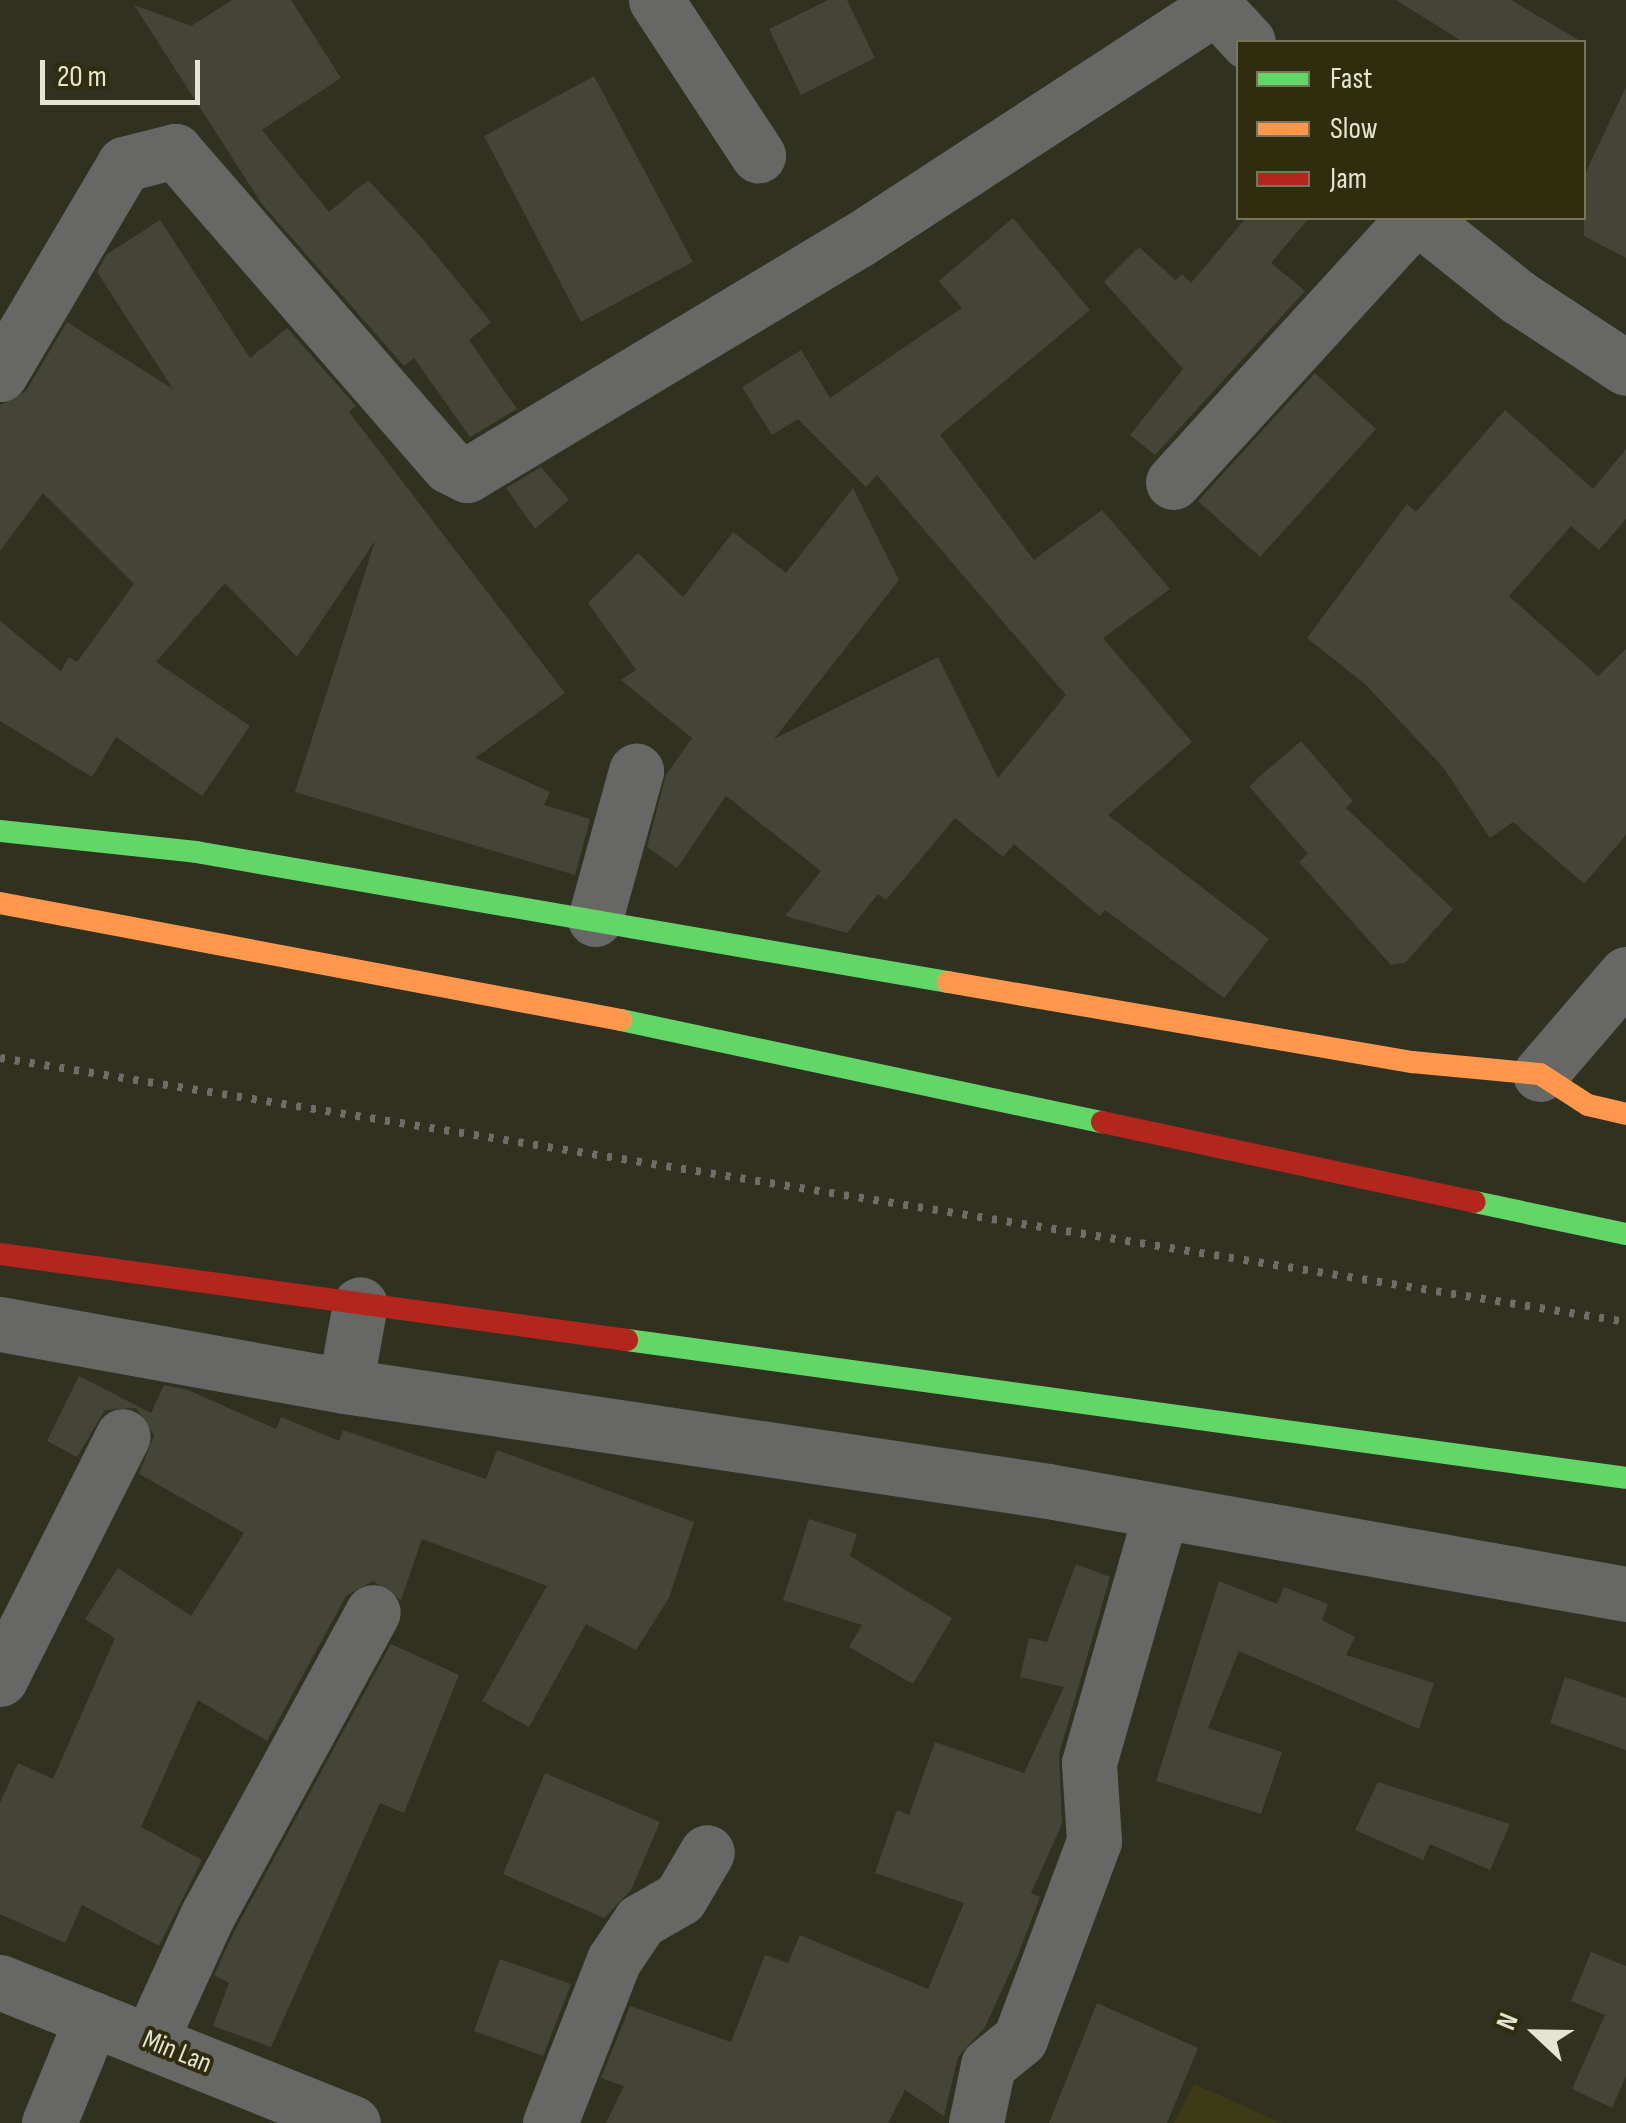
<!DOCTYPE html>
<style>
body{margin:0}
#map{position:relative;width:1626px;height:2123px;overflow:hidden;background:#313120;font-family:"Sofia Sans Condensed",sans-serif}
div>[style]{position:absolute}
.built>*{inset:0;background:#3d3b17}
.building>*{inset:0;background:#454537}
.street>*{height:55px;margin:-27.5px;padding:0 27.5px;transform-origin:27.5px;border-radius:27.5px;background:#676766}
.fast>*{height:22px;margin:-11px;padding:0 11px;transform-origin:11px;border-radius:11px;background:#63d668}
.slow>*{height:22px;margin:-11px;padding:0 11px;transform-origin:11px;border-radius:11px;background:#ff974d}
.jam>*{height:22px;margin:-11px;padding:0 11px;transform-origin:11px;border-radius:11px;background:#b3261e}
.rail>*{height:8px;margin-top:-4px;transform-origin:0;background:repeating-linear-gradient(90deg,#6e6e67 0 5px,transparent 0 15px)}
span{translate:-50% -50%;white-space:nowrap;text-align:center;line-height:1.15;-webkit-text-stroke:8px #2f2d0e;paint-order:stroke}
.street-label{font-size:28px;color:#e4e4d2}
.legend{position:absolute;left:1236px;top:40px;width:350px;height:180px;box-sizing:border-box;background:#2f2d0e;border:2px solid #77765c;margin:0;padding:12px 18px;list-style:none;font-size:30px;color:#e4e4d2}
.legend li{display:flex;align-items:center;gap:20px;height:50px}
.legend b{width:50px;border:2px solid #77765c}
.north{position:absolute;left:1486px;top:1983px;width:100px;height:100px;-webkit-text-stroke:8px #2f2d0e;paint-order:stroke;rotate:292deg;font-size:28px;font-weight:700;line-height:40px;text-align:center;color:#e4e4d2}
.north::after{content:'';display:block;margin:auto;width:35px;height:45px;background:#e4e4d2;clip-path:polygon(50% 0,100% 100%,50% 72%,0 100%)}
.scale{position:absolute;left:40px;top:60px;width:160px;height:45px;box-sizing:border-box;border:5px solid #e4e4d2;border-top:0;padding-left:12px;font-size:30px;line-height:35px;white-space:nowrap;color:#e4e4d2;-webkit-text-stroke:8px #2f2d0e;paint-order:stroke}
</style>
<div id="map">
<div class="built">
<div style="clip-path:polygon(1194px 2084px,1282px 2123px,1174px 2123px)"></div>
</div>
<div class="building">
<div style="clip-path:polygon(232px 0,291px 0,341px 78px,262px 130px,329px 212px,368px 180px,421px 237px,491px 322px,469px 340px,517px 409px,470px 437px,414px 358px,404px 366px,262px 204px,134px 5px,191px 26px)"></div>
<div style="clip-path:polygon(828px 0,847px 0,875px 58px,801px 95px,769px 29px)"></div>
<div style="clip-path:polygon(1396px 0,1511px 0,1582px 42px,1463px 42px)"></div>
<div style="clip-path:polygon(594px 76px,693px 262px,581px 322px,484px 136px)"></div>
<div style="clip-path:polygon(1626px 87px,1626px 258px,1584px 236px,1584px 176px)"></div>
<div style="clip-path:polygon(1013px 218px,1090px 310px,940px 435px,1034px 560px,1102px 510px,1170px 589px,1103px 638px,1192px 742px,1108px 815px,1269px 939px,1224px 998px,1105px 910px,1100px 916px,1014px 844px,1003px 857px,955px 818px,886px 900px,878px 894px,847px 933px,785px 916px,821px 871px,726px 796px,677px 868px,647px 847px,666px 775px,692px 738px,621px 680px,636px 670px,588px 603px,638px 553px,683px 597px,733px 532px,786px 573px,853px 488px,899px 580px,774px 739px,938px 657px,998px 778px,1066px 695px,877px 475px,866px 487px,798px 419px,772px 435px,742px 387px,801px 350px,830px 398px,962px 308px,939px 281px)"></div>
<div style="clip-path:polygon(1246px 218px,1309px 218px,1271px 263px,1305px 291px,1155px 455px,1130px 435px,1183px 369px,1104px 282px,1139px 247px,1175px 280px,1182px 274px,1191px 283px)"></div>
<div style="clip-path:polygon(160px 220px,250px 358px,287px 328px,356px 406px,349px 412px,565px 693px,475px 758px,550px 792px,544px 805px,590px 819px,575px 875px,295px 792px,375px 541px,297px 657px,225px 583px,156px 662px,250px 726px,202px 796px,116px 737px,92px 777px,0 721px,0 621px,61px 671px,69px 657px,77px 662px,134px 584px,43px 493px,0 551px,0 405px,26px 391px,67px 322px,173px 389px,97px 272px,106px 255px)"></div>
<div style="clip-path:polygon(1315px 373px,1376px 429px,1260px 557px,1198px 501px)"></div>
<div style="clip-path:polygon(1505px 410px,1593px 489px,1626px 449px,1626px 519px,1599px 550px,1571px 526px,1509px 596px,1598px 676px,1626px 649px,1626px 835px,1584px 884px,1513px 822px,1490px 838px,1443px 767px,1365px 684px,1307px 638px,1407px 504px,1416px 512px)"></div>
<div style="clip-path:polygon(541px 467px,569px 500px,535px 529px,506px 488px)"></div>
<div style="clip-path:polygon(1301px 741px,1353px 801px,1346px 808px,1453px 909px,1406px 962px,1391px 965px,1299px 862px,1308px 854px,1249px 786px)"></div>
<div style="clip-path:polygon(79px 1376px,151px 1413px,164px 1385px,188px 1390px,276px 1429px,281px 1417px,339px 1441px,343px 1430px,486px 1479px,497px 1450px,694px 1522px,669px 1598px,636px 1650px,586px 1624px,529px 1727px,482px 1701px,547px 1586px,422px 1539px,401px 1600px,373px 1581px,346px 1596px,267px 1741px,198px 1700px,141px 1827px,202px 1860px,159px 1946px,82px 1905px,65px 1943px,0 1914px,0 1803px,18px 1763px,53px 1779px,115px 1638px,85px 1619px,118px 1568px,191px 1616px,244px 1533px,139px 1474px,154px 1435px,136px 1408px,105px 1410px,77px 1457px,47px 1441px)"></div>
<div style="clip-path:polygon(809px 1519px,857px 1534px,850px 1556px,952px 1618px,913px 1684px,849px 1647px,862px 1625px,783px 1600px)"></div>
<div style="clip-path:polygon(1076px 1564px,1110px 1577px,1059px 1754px,1062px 1824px,1031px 1893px,1040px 1897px,1018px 1955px,985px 2027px,958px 2057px,944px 2116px,905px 2090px,888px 2123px,606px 2123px,624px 2086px,601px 2078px,630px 2006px,731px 2042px,765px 1955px,788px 1963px,800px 1935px,928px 1989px,964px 1903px,875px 1873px,897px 1810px,909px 1815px,935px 1742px,1024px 1773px,1064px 1687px,1020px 1677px,1029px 1638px,1047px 1642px)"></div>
<div style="clip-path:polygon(1219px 1581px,1277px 1604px,1284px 1587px,1328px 1604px,1322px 1620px,1355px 1637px,1346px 1655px,1434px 1683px,1419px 1729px,1239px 1651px,1208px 1728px,1282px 1752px,1261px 1814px,1156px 1781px)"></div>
<div style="clip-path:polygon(391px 1644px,459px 1675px,404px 1813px,380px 1803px,271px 2047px,213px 2026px,229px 1983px,214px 1975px,235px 1930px)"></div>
<div style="clip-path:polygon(1565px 1677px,1626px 1698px,1626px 1750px,1550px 1723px)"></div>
<div style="clip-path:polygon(545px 1773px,660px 1822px,631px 1890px,604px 1918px,503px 1874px)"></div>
<div style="clip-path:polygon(1378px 1782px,1510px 1824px,1490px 1870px,1430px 1844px,1423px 1860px,1355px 1830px)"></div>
<div style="clip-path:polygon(1591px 1952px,1626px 1966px,1626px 2076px,1612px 2108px,1572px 2089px,1605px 2015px,1571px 2001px)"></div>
<div style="clip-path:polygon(500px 1959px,571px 1984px,543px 2056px,474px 2031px)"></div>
<div style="clip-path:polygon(1097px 2003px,1198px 2048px,1167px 2123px,1049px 2123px)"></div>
</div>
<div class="street">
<div style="left:656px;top:0;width:186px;rotate:56.7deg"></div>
<div style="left:1209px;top:0;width:57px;rotate:47.1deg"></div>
<div style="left:1419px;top:218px;width:127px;rotate:38.6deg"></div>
<div style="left:1518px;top:297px;width:129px;rotate:33.3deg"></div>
<div style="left:0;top:374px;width:244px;rotate:-59.4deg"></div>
<div style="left:124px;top:164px;width:53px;rotate:-14.3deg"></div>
<div style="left:175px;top:151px;width:417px;rotate:49deg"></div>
<div style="left:449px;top:466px;width:20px;rotate:27deg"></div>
<div style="left:467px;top:475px;width:455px;rotate:-31deg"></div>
<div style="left:857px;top:241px;width:426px;rotate:-33.1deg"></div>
<div style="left:1173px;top:482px;width:357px;rotate:-47.6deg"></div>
<div style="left:595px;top:919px;width:154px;rotate:-74.5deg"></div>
<div style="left:1540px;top:1074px;width:132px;rotate:-49.3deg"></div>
<div style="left:0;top:1324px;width:351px;rotate:10.2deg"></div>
<div style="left:345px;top:1386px;width:711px;rotate:8.49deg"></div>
<div style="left:1048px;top:1491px;width:587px;rotate:10.1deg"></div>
<div style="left:345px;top:1386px;width:83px;rotate:-79.6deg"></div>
<div style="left:0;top:1679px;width:272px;rotate:-63.2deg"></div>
<div style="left:0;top:1982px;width:380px;rotate:21.8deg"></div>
<div style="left:150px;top:2041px;width:137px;rotate:-65.5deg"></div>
<div style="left:207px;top:1916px;width:346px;rotate:-61.4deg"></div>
<div style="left:49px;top:2123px;width:113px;rotate:-67.7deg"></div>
<div style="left:550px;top:2123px;width:175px;rotate:-68.6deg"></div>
<div style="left:614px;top:1960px;width:47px;rotate:-56.3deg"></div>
<div style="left:640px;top:1921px;width:46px;rotate:-29.9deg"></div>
<div style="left:680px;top:1898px;width:53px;rotate:-59.6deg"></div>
<div style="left:976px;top:2123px;width:59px;rotate:-78.3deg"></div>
<div style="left:988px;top:2065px;width:41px;rotate:-39.1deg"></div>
<div style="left:1020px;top:2039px;width:211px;rotate:-69.5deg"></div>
<div style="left:1094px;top:1841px;width:78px;rotate:-93.7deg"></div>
<div style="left:1089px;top:1763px;width:261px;rotate:-74deg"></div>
</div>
<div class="fast">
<div style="left:0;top:831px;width:197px;rotate:6.1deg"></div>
<div style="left:196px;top:852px;width:763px;rotate:9.81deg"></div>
<div style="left:621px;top:1020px;width:492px;rotate:12deg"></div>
<div style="left:1475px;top:1202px;width:154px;rotate:12deg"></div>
<div style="left:627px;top:1340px;width:1008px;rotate:7.86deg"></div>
</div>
<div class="slow">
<div style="left:0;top:903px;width:632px;rotate:10.67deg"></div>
<div style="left:948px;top:982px;width:471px;rotate:9.8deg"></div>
<div style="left:1412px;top:1062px;width:129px;rotate:5.4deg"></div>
<div style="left:1540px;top:1074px;width:57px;rotate:32.9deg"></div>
<div style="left:1588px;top:1105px;width:39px;rotate:13deg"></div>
</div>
<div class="jam">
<div style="left:1102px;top:1122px;width:381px;rotate:12.1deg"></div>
<div style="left:0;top:1254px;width:633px;rotate:7.81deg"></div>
</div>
<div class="rail">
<div style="left:0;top:1058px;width:1647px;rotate:9.22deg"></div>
</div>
<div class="street-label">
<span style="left:177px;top:2052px;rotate:22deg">Min Lan</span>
</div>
<ul class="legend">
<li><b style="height:12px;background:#63d668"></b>Fast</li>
<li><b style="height:12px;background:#ff974d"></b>Slow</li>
<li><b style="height:12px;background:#b3261e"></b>Jam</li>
</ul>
<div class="north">N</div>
<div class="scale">20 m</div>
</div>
